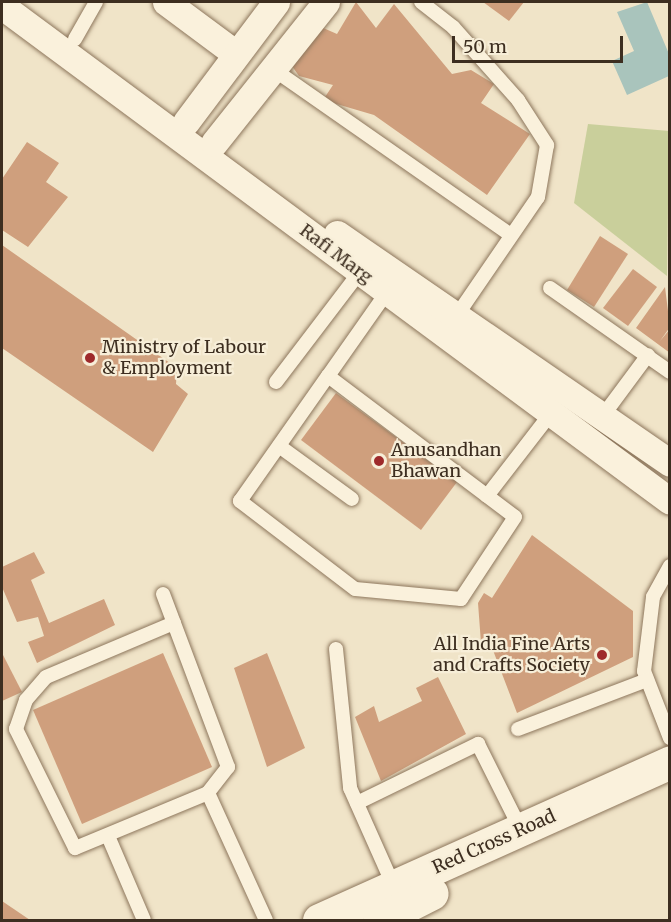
<!DOCTYPE html>
<style>
body{margin:0}
#map{position:relative;width:671px;height:922px;overflow:hidden;background:#f0e4c8;font-family:Merriweather,serif}
div>[style]{position:absolute}
.green>*{inset:0;background:#c9cf9b}
.water>*{inset:0;background:#a9c4bc}
.building>*{inset:0;background:#cf9f7d}
.roads{filter:drop-shadow(0 0 2px #8d765c) drop-shadow(0 0 2px #8d765c)}
.service>*{height:14px;margin:-7px;padding:0 7px;transform-origin:7px;border-radius:7px;background:#faf1dc}
.minor>*{height:27px;margin:-13.5px;padding:0 13.5px;transform-origin:13.5px;border-radius:13.5px;background:#faf1dc}
.tertiary>*{height:33px;margin:-16.5px;padding:0 16.5px;transform-origin:16.5px;border-radius:16.5px;background:#faf1dc}
.dots>*{width:16px;height:16px;translate:-50% -50%;box-sizing:border-box;border:3px solid #f7eed8;border-radius:50%}
span{translate:-50% -50%;white-space:nowrap;text-align:center;line-height:1.15;-webkit-text-stroke:4.5px #f7eed8;paint-order:stroke}
.street-label{font-size:18px;color:#3d2e20}
.poi-label{font-size:18px;color:#3d2e20}
.left{translate:0 -50%;text-align:left}
.right{translate:-100% -50%;text-align:right}
.frame{position:absolute;inset:0;border:3px solid #3d2e20;pointer-events:none}
.scale{position:absolute;left:452px;top:36px;width:171px;height:27px;box-sizing:border-box;border:3px solid #3d2e20;border-top:0;padding-left:8px;font-size:18px;line-height:21px;white-space:nowrap;color:#3d2e20;-webkit-text-stroke:4px #f7eed8;paint-order:stroke}
</style>
<div id="map">
<div class="green">
<div style="clip-path:polygon(588px 124px,669px 131px,667px 276px,574px 203px)"></div>
</div>
<div class="water">
<div style="clip-path:polygon(647px 2px,669px 54px,669px 76px,627px 95px,612px 61px,634px 51px,617px 12px)"></div>
</div>
<div class="building">
<div style="clip-path:polygon(356px 2px,376px 28px,394px 4px,452px 74px,471px 70px,494px 84px,481px 103px,530px 134px,487px 195px,374px 115px,323px 100px,333px 85px,299px 76px,292px 66px,321px 27px,337px 34px)"></div>
<div style="clip-path:polygon(483px 2px,524px 2px,509px 21px)"></div>
<div style="clip-path:polygon(27px 142px,59px 163px,46px 182px,68px 197px,28px 247px,2px 230px,2px 179px)"></div>
<div style="clip-path:polygon(600px 236px,628px 254px,594px 307px,567px 290px)"></div>
<div style="clip-path:polygon(2px 245px,177px 368px,176px 384px,188px 394px,153px 452px,2px 348px)"></div>
<div style="clip-path:polygon(633px 269px,657px 287px,628px 326px,603px 308px)"></div>
<div style="clip-path:polygon(665px 287px,670px 327px,660px 341px,670px 329px,670px 353px,636px 328px)"></div>
<div style="clip-path:polygon(336px 393px,457px 482px,421px 530px,301px 440px)"></div>
<div style="clip-path:polygon(532px 535px,633px 611px,633px 657px,517px 713px,491px 645px,481px 643px,478px 603px,484px 593px,492px 598px)"></div>
<div style="clip-path:polygon(34px 552px,45px 573px,31px 580px,49px 623px,104px 599px,115px 625px,37px 663px,28px 642px,44px 636px,38px 617px,17px 622px,2px 587px,2px 567px)"></div>
<div style="clip-path:polygon(2px 653px,22px 692px,2px 701px)"></div>
<div style="clip-path:polygon(163px 653px,212px 767px,82px 824px,33px 710px)"></div>
<div style="clip-path:polygon(267px 653px,305px 748px,267px 767px,234px 668px)"></div>
<div style="clip-path:polygon(438px 677px,466px 734px,381px 781px,355px 717px,374px 706px,379px 722px,422px 701px,416px 688px)"></div>
<div style="clip-path:polygon(2px 901px,30px 920px,2px 920px)"></div>
</div>
<div class="roads">
<div class="service">
<div style="left:421px;top:2px;width:41px;rotate:38deg"></div>
<div style="left:453px;top:27px;width:98px;rotate:48.3deg"></div>
<div style="left:518px;top:100px;width:54px;rotate:57.2deg"></div>
<div style="left:547px;top:145px;width:53px;rotate:99.8deg"></div>
<div style="left:538px;top:197px;width:147px;rotate:124.4deg"></div>
<div style="left:75px;top:39px;width:43px;rotate:-60.4deg"></div>
<div style="left:273px;top:69px;width:290px;rotate:34.9deg"></div>
<div style="left:550px;top:288px;width:146px;rotate:35deg"></div>
<div style="left:328px;top:376px;width:234px;rotate:37deg"></div>
<div style="left:515px;top:517px;width:98px;rotate:123.4deg"></div>
<div style="left:461px;top:599px;width:106px;rotate:-174.6deg"></div>
<div style="left:355px;top:589px;width:145px;rotate:-142.6deg"></div>
<div style="left:240px;top:501px;width:153px;rotate:-54.9deg"></div>
<div style="left:328px;top:376px;width:103px;rotate:-54.9deg"></div>
<div style="left:276px;top:382px;width:137px;rotate:-52.7deg"></div>
<div style="left:602px;top:417px;width:77px;rotate:-53.4deg"></div>
<div style="left:279px;top:446px;width:90px;rotate:36deg"></div>
<div style="left:487px;top:496px;width:106px;rotate:-52.3deg"></div>
<div style="left:670px;top:566px;width:35px;rotate:119deg"></div>
<div style="left:653px;top:597px;width:75px;rotate:96.9deg"></div>
<div style="left:644px;top:671px;width:72px;rotate:68.8deg"></div>
<div style="left:163px;top:594px;width:185px;rotate:69.4deg"></div>
<div style="left:228px;top:767px;width:33px;rotate:128deg"></div>
<div style="left:208px;top:793px;width:144px;rotate:157.5deg"></div>
<div style="left:75px;top:848px;width:133px;rotate:-116.4deg"></div>
<div style="left:16px;top:729px;width:31px;rotate:-71deg"></div>
<div style="left:26px;top:700px;width:30px;rotate:-49deg"></div>
<div style="left:46px;top:677px;width:139px;rotate:-22.9deg"></div>
<div style="left:336px;top:649px;width:140px;rotate:84.2deg"></div>
<div style="left:350px;top:788px;width:108px;rotate:66deg"></div>
<div style="left:518px;top:729px;width:138px;rotate:-20.8deg"></div>
<div style="left:208px;top:793px;width:140px;rotate:65.5deg"></div>
<div style="left:357px;top:803px;width:135px;rotate:-26deg"></div>
<div style="left:478px;top:744px;width:96px;rotate:63.4deg"></div>
<div style="left:108px;top:836px;width:91px;rotate:66.8deg"></div>
</div>
<div class="minor">
<div style="left:166px;top:2px;width:87px;rotate:36.6deg"></div>
<div style="left:2px;top:6px;width:831px;rotate:36.54deg"></div>
<div style="left:186px;top:122px;width:150px;rotate:-53.1deg"></div>
<div style="left:214px;top:143px;width:180px;rotate:-51.5deg"></div>
<div style="left:337px;top:234px;width:404px;rotate:34.5deg"></div>
</div>
<div class="tertiary">
<div style="left:319px;top:920px;width:385px;rotate:-24.2deg"></div>
<div style="left:379px;top:920px;width:59px;rotate:-27deg"></div>
</div>
</div>
<div class="dots">
<div style="left:90px;top:358px;background:#9e2a2b"></div>
<div style="left:379px;top:461px;background:#9e2a2b"></div>
<div style="left:602px;top:655px;background:#9e2a2b"></div>
</div>
<div class="street-label">
<span style="left:336px;top:254px;rotate:37deg">Rafi Marg</span>
<span style="left:494px;top:842px;rotate:-24deg">Red Cross Road</span>
</div>
<div class="poi-label">
<span class="left" style="left:102px;top:358px">Ministry of Labour<br>&amp; Employment</span>
<span class="left" style="left:391px;top:461px">Anusandhan<br>Bhawan</span>
<span class="right" style="left:590px;top:655px">All India Fine Arts<br>and Crafts Society</span>
</div>
<div class="frame"></div>
<div class="scale">50 m</div>
</div>
